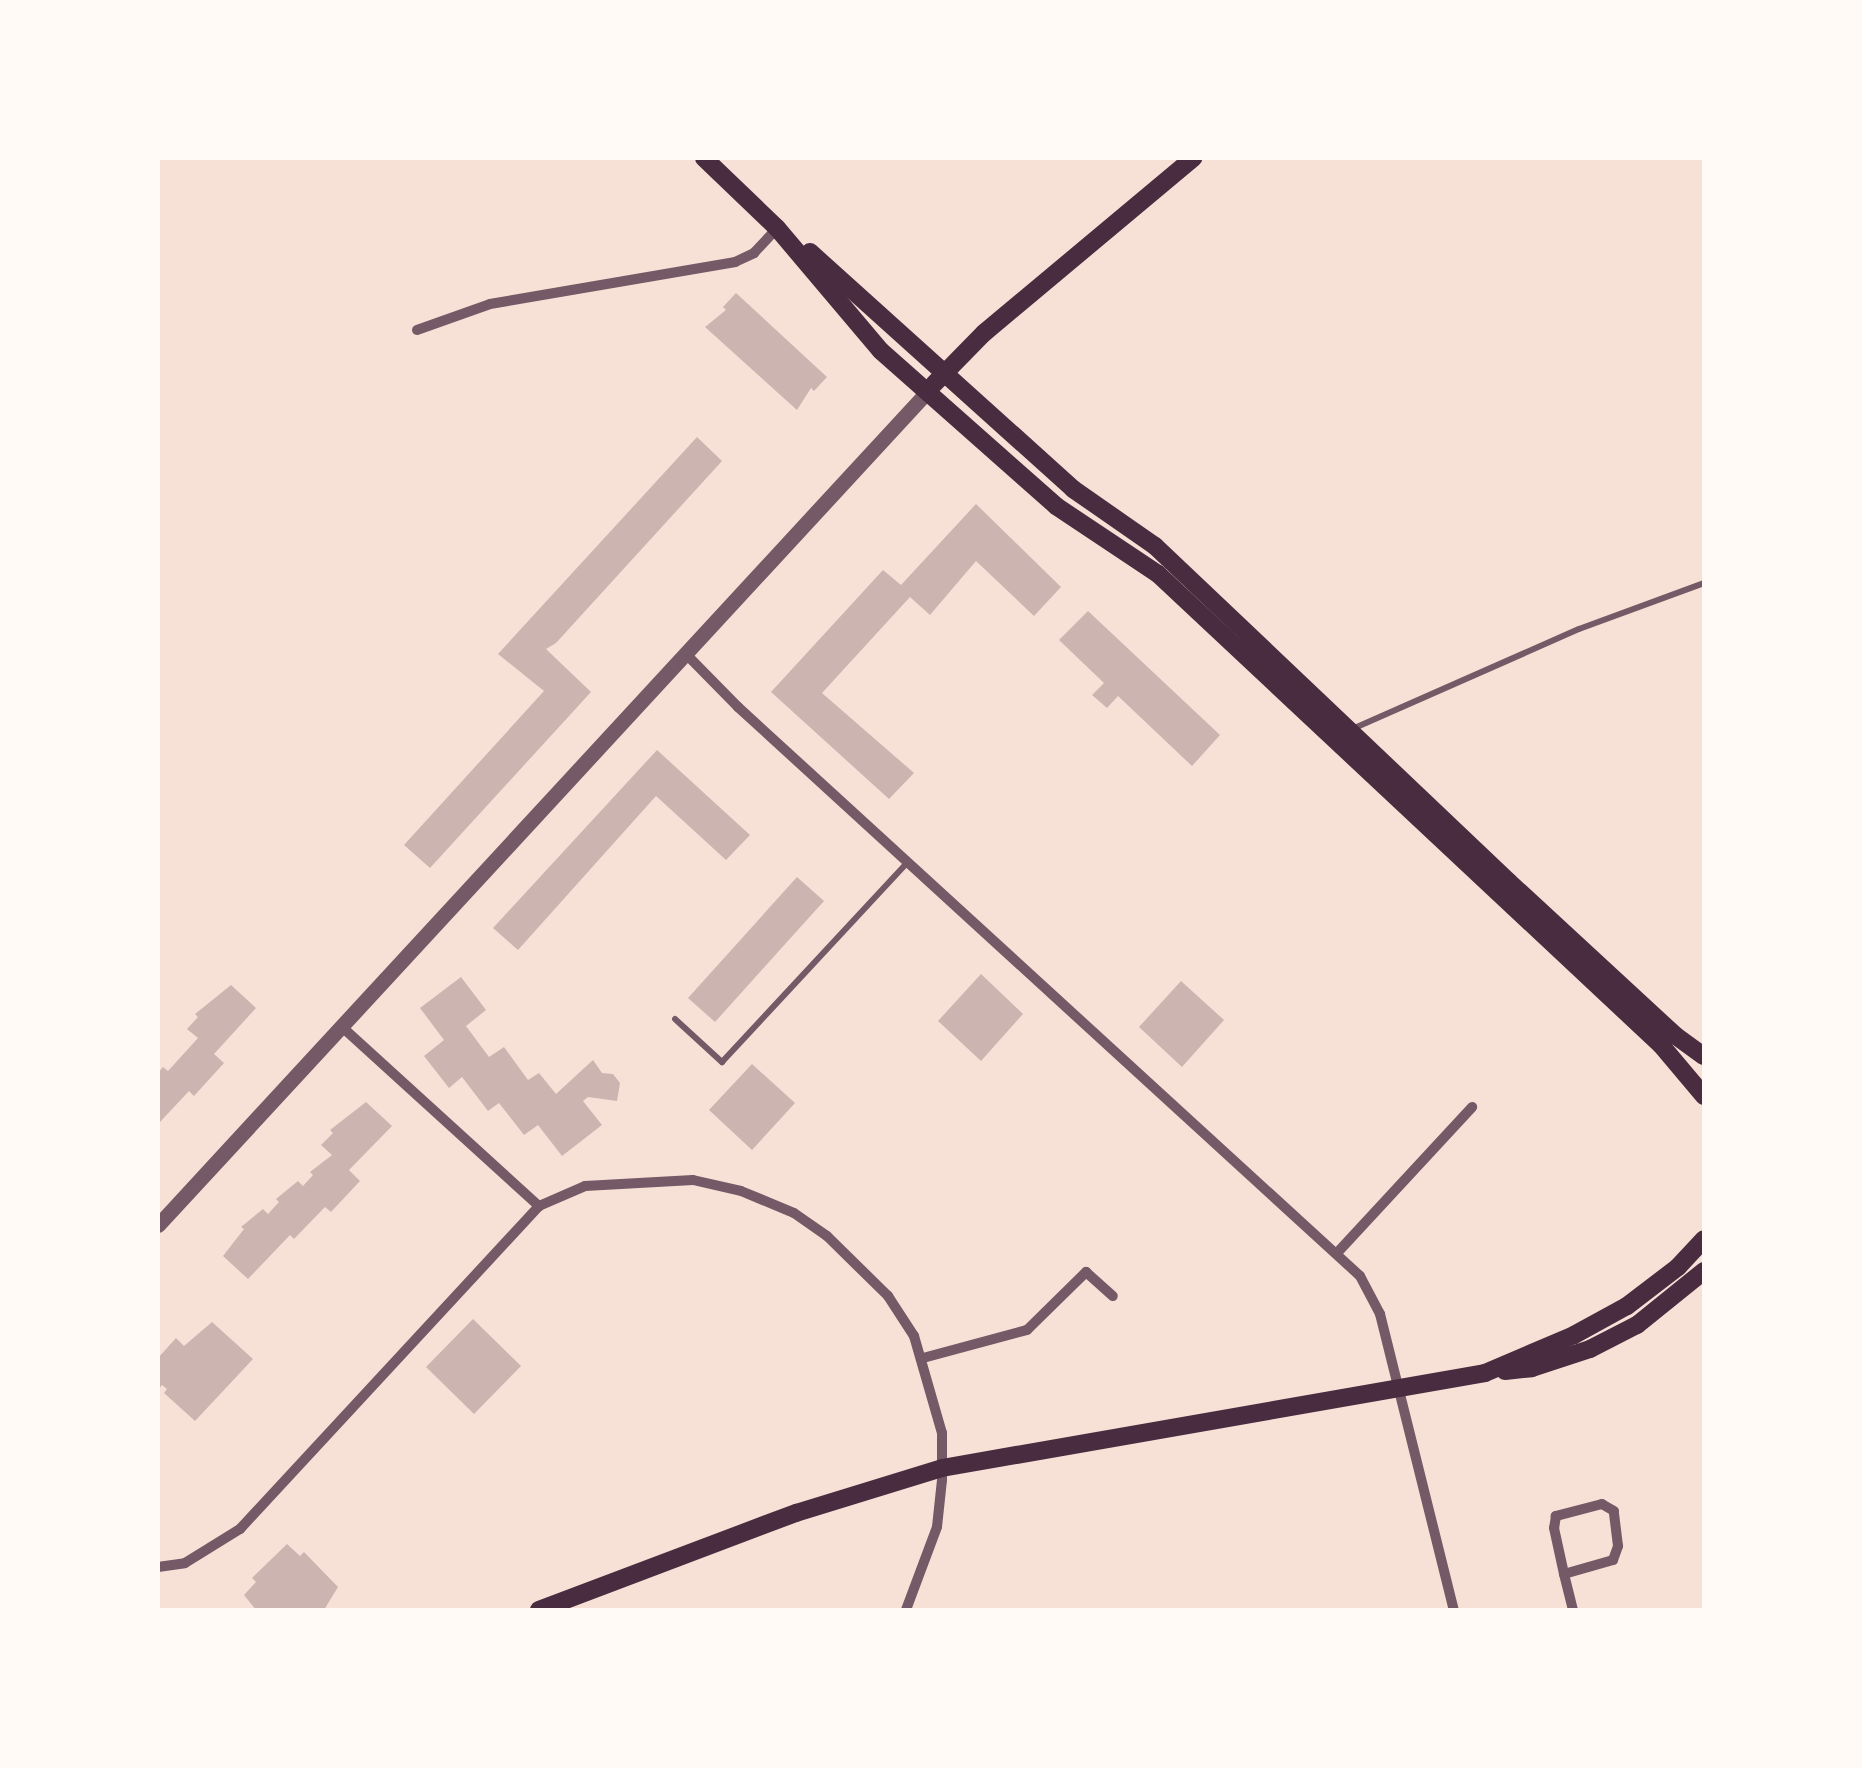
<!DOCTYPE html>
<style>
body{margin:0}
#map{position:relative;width:1862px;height:1768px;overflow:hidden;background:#f7e1d7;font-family:"Varela Round",sans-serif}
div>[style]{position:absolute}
.building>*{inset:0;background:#ccb4b1}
.service>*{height:6px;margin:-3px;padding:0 3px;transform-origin:3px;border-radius:3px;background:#755966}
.minor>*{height:10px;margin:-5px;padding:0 5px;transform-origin:5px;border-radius:5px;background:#755966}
.tertiary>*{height:15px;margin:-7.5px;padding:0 7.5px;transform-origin:7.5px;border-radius:7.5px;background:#755966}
.secondary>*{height:18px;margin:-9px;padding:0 9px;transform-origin:9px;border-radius:9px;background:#4a2c40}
span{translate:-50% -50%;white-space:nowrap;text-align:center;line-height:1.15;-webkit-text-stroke:9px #fffaf5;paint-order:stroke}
.frame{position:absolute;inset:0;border:160px solid #fffaf5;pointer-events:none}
</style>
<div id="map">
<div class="building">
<div style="clip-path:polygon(736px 293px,827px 377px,814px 391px,811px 388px,797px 410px,705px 327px,726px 310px,723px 307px)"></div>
<div style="clip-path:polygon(697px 437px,722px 461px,556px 643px,546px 649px,591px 692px,430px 868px,404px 845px,544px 691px,498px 654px)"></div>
<div style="clip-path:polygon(976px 504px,1061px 587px,1034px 616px,976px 561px,930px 615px,910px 597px,822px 693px,914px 773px,889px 799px,771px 692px,883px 570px,901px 585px)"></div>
<div style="clip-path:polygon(1088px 611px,1220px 735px,1192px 766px,1118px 696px,1107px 708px,1092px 695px,1104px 683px,1059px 640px)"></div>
<div style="clip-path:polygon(657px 750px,750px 835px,726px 860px,656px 796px,518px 950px,493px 928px)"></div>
<div style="clip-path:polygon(797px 877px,824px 901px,715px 1022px,688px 998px)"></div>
<div style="clip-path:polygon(981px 974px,1023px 1014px,981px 1061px,938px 1021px)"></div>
<div style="clip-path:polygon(461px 977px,486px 1010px,466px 1026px,489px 1057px,504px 1047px,528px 1080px,539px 1073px,556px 1094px,593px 1060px,602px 1073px,613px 1074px,620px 1083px,617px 1101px,588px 1097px,583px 1101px,602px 1125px,562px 1156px,538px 1125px,524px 1135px,499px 1103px,488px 1111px,462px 1077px,449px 1088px,424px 1056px,444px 1040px,420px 1008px)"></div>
<div style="clip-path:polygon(1181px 981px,1224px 1020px,1182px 1067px,1139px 1027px)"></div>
<div style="clip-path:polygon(231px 985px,256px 1008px,214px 1054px,224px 1063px,194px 1096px,189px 1091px,160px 1122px,158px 1073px,163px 1067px,168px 1071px,198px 1038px,187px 1029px,198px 1017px,195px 1014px)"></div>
<div style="clip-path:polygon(752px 1064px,795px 1103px,752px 1150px,709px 1110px)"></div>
<div style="clip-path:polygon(366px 1102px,392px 1126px,349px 1170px,360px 1181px,331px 1212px,325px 1207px,294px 1239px,290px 1235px,248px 1279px,223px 1256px,244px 1229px,241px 1227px,263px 1209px,268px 1214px,279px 1202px,276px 1199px,298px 1181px,303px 1186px,313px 1175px,310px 1172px,332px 1155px,321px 1145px,333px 1133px,330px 1130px)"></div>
<div style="clip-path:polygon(473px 1319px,521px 1366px,474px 1414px,426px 1367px)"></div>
<div style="clip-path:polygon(212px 1322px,253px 1359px,195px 1421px,164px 1393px,167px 1389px,162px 1385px,158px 1390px,158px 1358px,176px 1338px,184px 1346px)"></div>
<div style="clip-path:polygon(287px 1544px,300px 1556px,304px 1552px,338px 1587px,324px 1610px,256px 1610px,244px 1595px,256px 1582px,252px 1578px)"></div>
</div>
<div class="service">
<div style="left:1350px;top:730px;width:250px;rotate:-23.8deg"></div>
<div style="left:1579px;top:629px;width:133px;rotate:-20.2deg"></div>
<div style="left:675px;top:1019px;width:64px;rotate:42.5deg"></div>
<div style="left:722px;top:1062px;width:273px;rotate:-47.1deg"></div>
</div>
<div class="minor">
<div style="left:417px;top:330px;width:77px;rotate:-19.6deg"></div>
<div style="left:490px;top:304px;width:249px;rotate:-9.7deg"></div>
<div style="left:735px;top:262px;width:21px;rotate:-25deg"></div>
<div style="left:754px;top:253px;width:34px;rotate:-47deg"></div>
<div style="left:685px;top:653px;width:76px;rotate:45.5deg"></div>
<div style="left:738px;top:707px;width:843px;rotate:42.45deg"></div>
<div style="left:1360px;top:1276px;width:43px;rotate:62.2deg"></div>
<div style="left:1380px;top:1314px;width:305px;rotate:76deg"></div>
<div style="left:341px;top:1026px;width:268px;rotate:42.3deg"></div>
<div style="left:1337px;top:1253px;width:199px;rotate:-47.2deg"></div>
<div style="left:923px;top:1358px;width:108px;rotate:-15.1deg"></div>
<div style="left:1027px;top:1330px;width:83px;rotate:-44.5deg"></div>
<div style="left:1086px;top:1272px;width:36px;rotate:42deg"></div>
<div style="left:158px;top:1567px;width:27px;rotate:-8deg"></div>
<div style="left:185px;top:1563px;width:65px;rotate:-31.7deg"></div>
<div style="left:240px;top:1529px;width:440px;rotate:-47.2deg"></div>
<div style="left:539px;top:1206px;width:50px;rotate:-23.5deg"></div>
<div style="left:585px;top:1186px;width:108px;rotate:-3.2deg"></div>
<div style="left:693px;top:1180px;width:49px;rotate:12.9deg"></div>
<div style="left:741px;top:1191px;width:57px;rotate:22.5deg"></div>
<div style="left:794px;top:1213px;width:40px;rotate:34.9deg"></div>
<div style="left:827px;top:1236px;width:86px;rotate:44.5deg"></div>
<div style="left:888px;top:1296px;width:48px;rotate:57deg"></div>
<div style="left:914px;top:1336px;width:101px;rotate:73.9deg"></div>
<div style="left:942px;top:1433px;width:47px;rotate:90deg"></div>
<div style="left:942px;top:1480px;width:47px;rotate:96.1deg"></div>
<div style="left:937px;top:1527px;width:89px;rotate:110.5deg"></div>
<div style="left:1564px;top:1574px;width:51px;rotate:-15.9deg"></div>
<div style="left:1613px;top:1560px;width:15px;rotate:-70deg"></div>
<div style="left:1618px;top:1546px;width:35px;rotate:-97deg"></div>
<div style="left:1614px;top:1511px;width:14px;rotate:-150deg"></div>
<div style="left:1602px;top:1504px;width:48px;rotate:165.4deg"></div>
<div style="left:1556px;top:1516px;width:12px;rotate:99deg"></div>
<div style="left:1554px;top:1528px;width:47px;rotate:77.7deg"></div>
<div style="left:1564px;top:1574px;width:37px;rotate:76deg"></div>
</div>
<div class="tertiary">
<div style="left:158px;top:1225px;width:1134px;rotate:-47.29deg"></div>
</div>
<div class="secondary">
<div style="left:704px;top:158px;width:101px;rotate:43.8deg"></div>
<div style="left:777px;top:228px;width:161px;rotate:49.8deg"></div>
<div style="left:881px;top:351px;width:234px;rotate:41.5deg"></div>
<div style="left:1056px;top:506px;width:123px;rotate:33.7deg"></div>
<div style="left:1158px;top:574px;width:689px;rotate:43.12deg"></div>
<div style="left:1661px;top:1045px;width:67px;rotate:49.9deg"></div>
<div style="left:810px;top:252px;width:354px;rotate:42deg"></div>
<div style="left:1073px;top:489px;width:100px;rotate:34.8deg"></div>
<div style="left:1155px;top:546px;width:488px;rotate:43.5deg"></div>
<div style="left:1509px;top:882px;width:227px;rotate:42.7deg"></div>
<div style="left:1676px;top:1036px;width:34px;rotate:36deg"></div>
<div style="left:934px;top:384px;width:71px;rotate:-45.6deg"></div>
<div style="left:984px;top:333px;width:273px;rotate:-39.9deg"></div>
<div style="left:1505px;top:1371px;width:27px;rotate:-6deg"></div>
<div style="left:1532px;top:1368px;width:61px;rotate:-18.1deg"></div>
<div style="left:1590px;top:1349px;width:53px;rotate:-27.1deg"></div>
<div style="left:1637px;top:1325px;width:86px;rotate:-38.9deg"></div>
<div style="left:539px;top:1610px;width:275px;rotate:-20.7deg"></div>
<div style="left:796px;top:1513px;width:153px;rotate:-17.1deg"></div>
<div style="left:942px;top:1468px;width:551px;rotate:-9.92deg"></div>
<div style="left:1485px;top:1373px;width:97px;rotate:-23.1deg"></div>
<div style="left:1574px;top:1335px;width:60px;rotate:-28.7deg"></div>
<div style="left:1627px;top:1306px;width:64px;rotate:-37.4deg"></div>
<div style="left:1678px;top:1267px;width:38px;rotate:-47deg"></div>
</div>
<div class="frame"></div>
</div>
